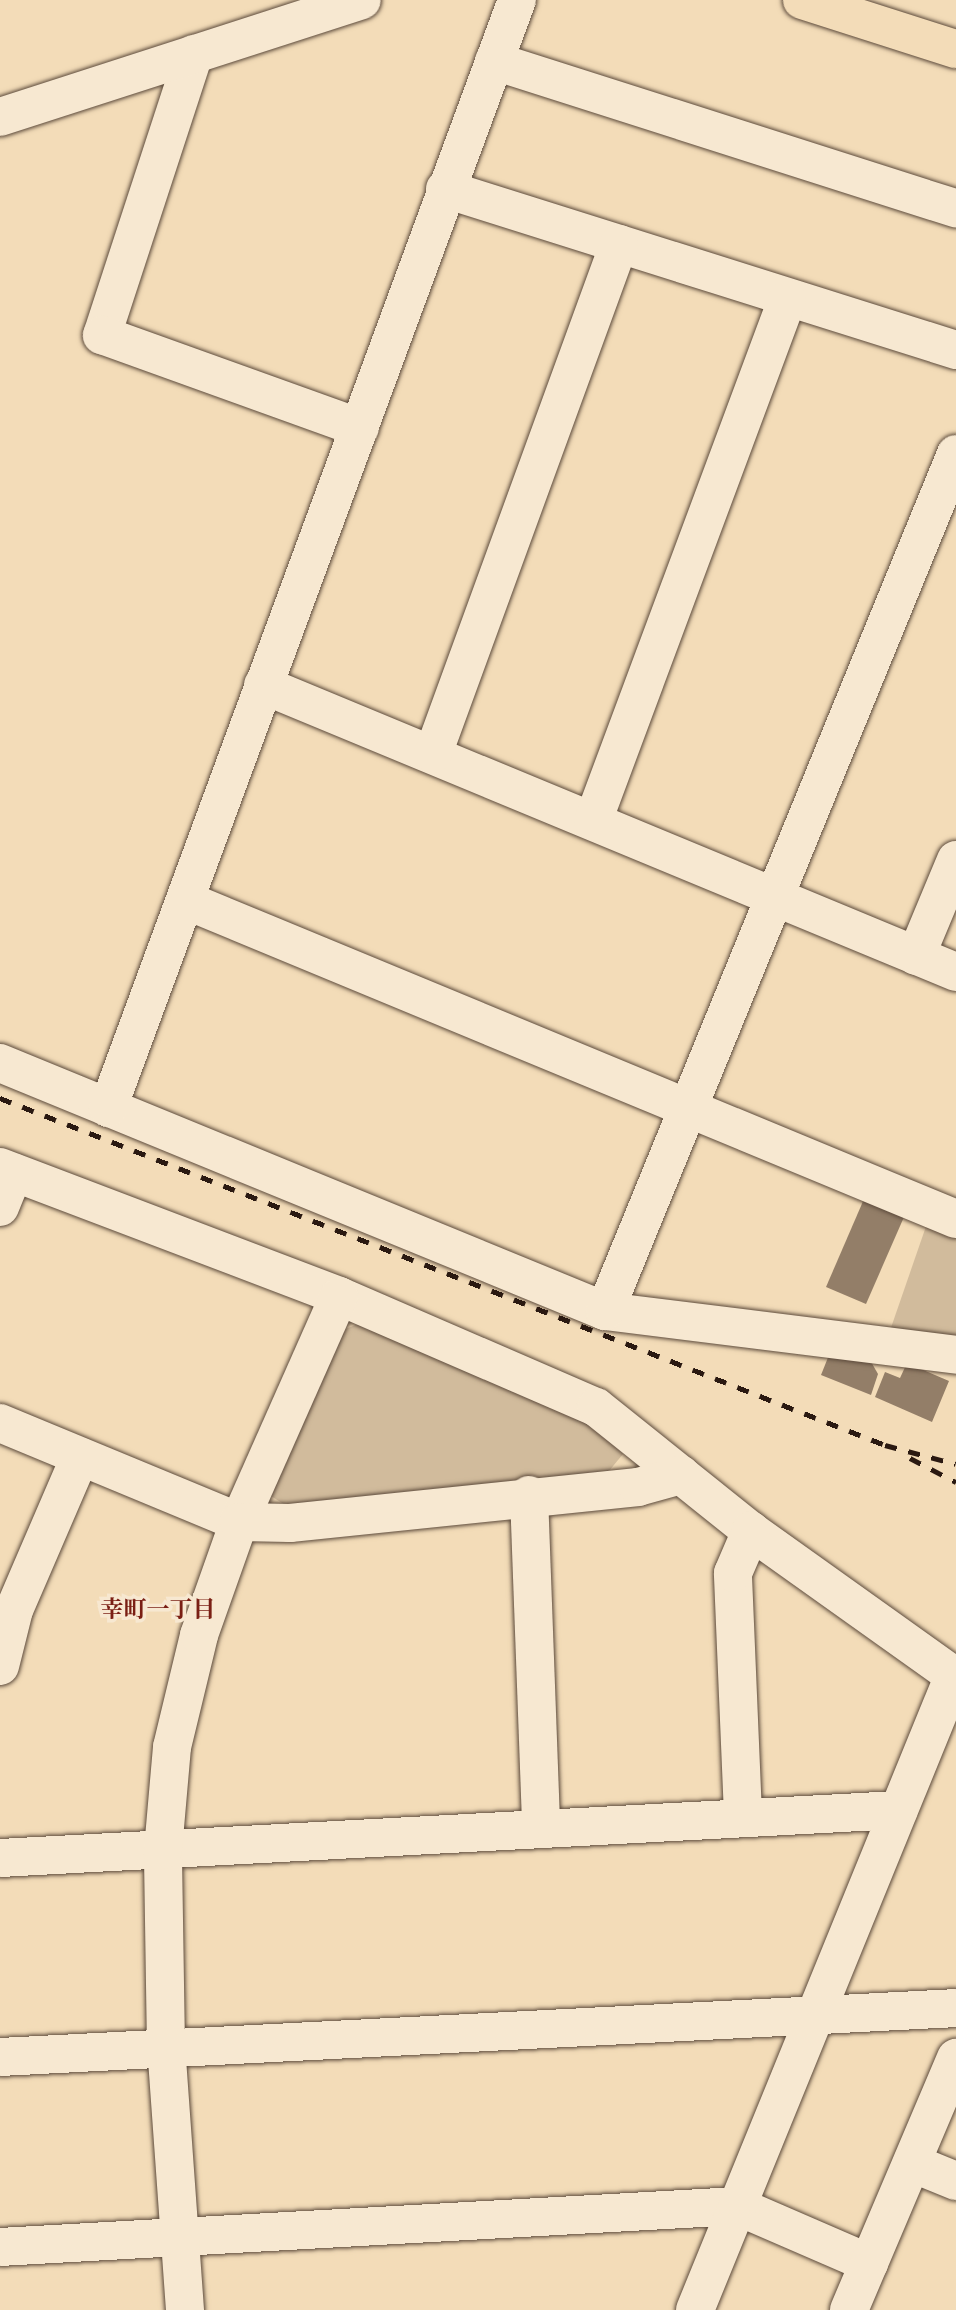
<!DOCTYPE html>
<meta charset="utf-8">
<style>
body{margin:0}
#map{position:relative;width:956px;height:2310px;overflow:hidden;background:#f3dcb8;font-family:"Libre Bodoni","Noto Serif JP",serif}
div>[style]{position:absolute}
.green>*{inset:0;background:#d1bb9c}
.building>*{inset:0;background:#937e68}
.roads{filter:drop-shadow(0 0 2px #5c4a3b) drop-shadow(0 0 2px #5c4a3b)}
.minor>*{height:38px;margin:-19px;padding:0 19px;transform-origin:19px;border-radius:19px;background:#f7e8d1}
.tertiary>*{height:38px;margin:-19px;padding:0 19px;transform-origin:19px;border-radius:19px;background:#f7e8d1}
.primary>*{height:38px;margin:-19px;padding:0 19px;transform-origin:19px;border-radius:19px;background:#f3dcb8}
.rail>*{height:5px;margin-top:-2.5px;transform-origin:0;background:repeating-linear-gradient(90deg,#2a1911 0 12px,transparent 0 24px)}
span{translate:-50% -50%;white-space:nowrap;text-align:center;line-height:1.15;-webkit-text-stroke:7px #f7e8d1;paint-order:stroke}
.neighbourhood-label{font-size:23px;color:#7a1f14;font-weight:700}
</style>
<div id="map">
<div class="green">
<div style="clip-path:polygon(932px 1209px,956px 1219px,956px 1355px,885px 1345px)"></div>
<div style="clip-path:polygon(363px 1322px,583px 1417px,623px 1454px,604px 1477px,287px 1506px,266px 1493px,338px 1332px)"></div>
</div>
<div class="building">
<div style="clip-path:polygon(864px 1199px,904px 1217px,866px 1304px,826px 1287px)"></div>
<div style="clip-path:polygon(829px 1355px,870px 1360px,878px 1374px,871px 1395px,821px 1375px)"></div>
<div style="clip-path:polygon(907px 1363px,949px 1381px,932px 1422px,875px 1397px,885px 1372px,900px 1378px)"></div>
</div>
<div class="roads">
<div class="minor">
<div style="left:194px;top:54px;width:296px;rotate:108.1deg"></div>
<div style="left:102px;top:335px;width:274px;rotate:19.8deg"></div>
<div style="left:494px;top:61px;width:485px;rotate:17.7deg"></div>
<div style="left:0;top:117px;width:380px;rotate:-17.9deg"></div>
<div style="left:445px;top:189px;width:536px;rotate:17.49deg"></div>
<div style="left:263px;top:685px;width:750px;rotate:22.5deg"></div>
<div style="left:433px;top:754px;width:543px;rotate:-69.96deg"></div>
<div style="left:593px;top:821px;width:556px;rotate:-69.58deg"></div>
<div style="left:185px;top:900px;width:834px;rotate:22.48deg"></div>
<div style="left:916px;top:956px;width:104px;rotate:-67.4deg"></div>
<div style="left:0;top:1063px;width:654px;rotate:22.29deg"></div>
<div style="left:605px;top:1311px;width:354px;rotate:7.1deg"></div>
<div style="left:108px;top:1108px;width:1181px;rotate:-69.74deg"></div>
<div style="left:0;top:1167px;width:363px;rotate:20.8deg"></div>
<div style="left:339px;top:1296px;width:280px;rotate:23.4deg"></div>
<div style="left:596px;top:1407px;width:198px;rotate:38.7deg"></div>
<div style="left:751px;top:1531px;width:252px;rotate:35.5deg"></div>
<div style="left:0;top:1207px;width:37px;rotate:-68deg"></div>
<div style="left:605px;top:1311px;width:926px;rotate:-67.73deg"></div>
<div style="left:0;top:1423px;width:259px;rotate:22.5deg"></div>
<div style="left:239px;top:1522px;width:247px;rotate:-66.1deg"></div>
<div style="left:529px;top:1495px;width:331px;rotate:87.9deg"></div>
<div style="left:0;top:1666px;width:58px;rotate:-76deg"></div>
<div style="left:14px;top:1610px;width:167px;rotate:-66.7deg"></div>
<div style="left:743px;top:1815px;width:242px;rotate:-92.4deg"></div>
<div style="left:733px;top:1573px;width:46px;rotate:-66.8deg"></div>
<div style="left:0;top:1858px;width:900px;rotate:-3.06deg"></div>
<div style="left:912px;top:2163px;width:48px;rotate:22.2deg"></div>
<div style="left:0;top:2247px;width:738px;rotate:-3.18deg"></div>
<div style="left:737px;top:2206px;width:144px;rotate:23.4deg"></div>
<div style="left:185px;top:2310px;width:263px;rotate:-94.1deg"></div>
<div style="left:166px;top:2048px;width:198px;rotate:-90.9deg"></div>
<div style="left:163px;top:1850px;width:103px;rotate:-85deg"></div>
<div style="left:172px;top:1747px;width:115px;rotate:-76.4deg"></div>
<div style="left:199px;top:1635px;width:120px;rotate:-70.5deg"></div>
<div style="left:239px;top:1522px;width:51px;rotate:1.1deg"></div>
<div style="left:290px;top:1523px;width:350px;rotate:-5.9deg"></div>
<div style="left:638px;top:1487px;width:45px;rotate:-15.6deg"></div>
<div style="left:695px;top:2310px;width:686px;rotate:-67.81deg"></div>
<div style="left:849px;top:2310px;width:274px;rotate:-67deg"></div>
</div>
<div class="tertiary">
<div style="left:0;top:2057px;width:957px;rotate:-2.93deg"></div>
</div>
<div class="primary">
<div style="left:802px;top:0;width:162px;rotate:17.7deg"></div>
</div>
</div>
<div class="rail">
<div style="left:0;top:1098px;width:951px;rotate:21.41deg"></div>
<div style="left:885px;top:1445px;width:73px;rotate:15deg"></div>
<div style="left:910px;top:1458px;width:52px;rotate:27.6deg"></div>
</div>
<div class="neighbourhood-label">
<span style="left:158px;top:1610px">幸町一丁目</span>
</div>
</div>
